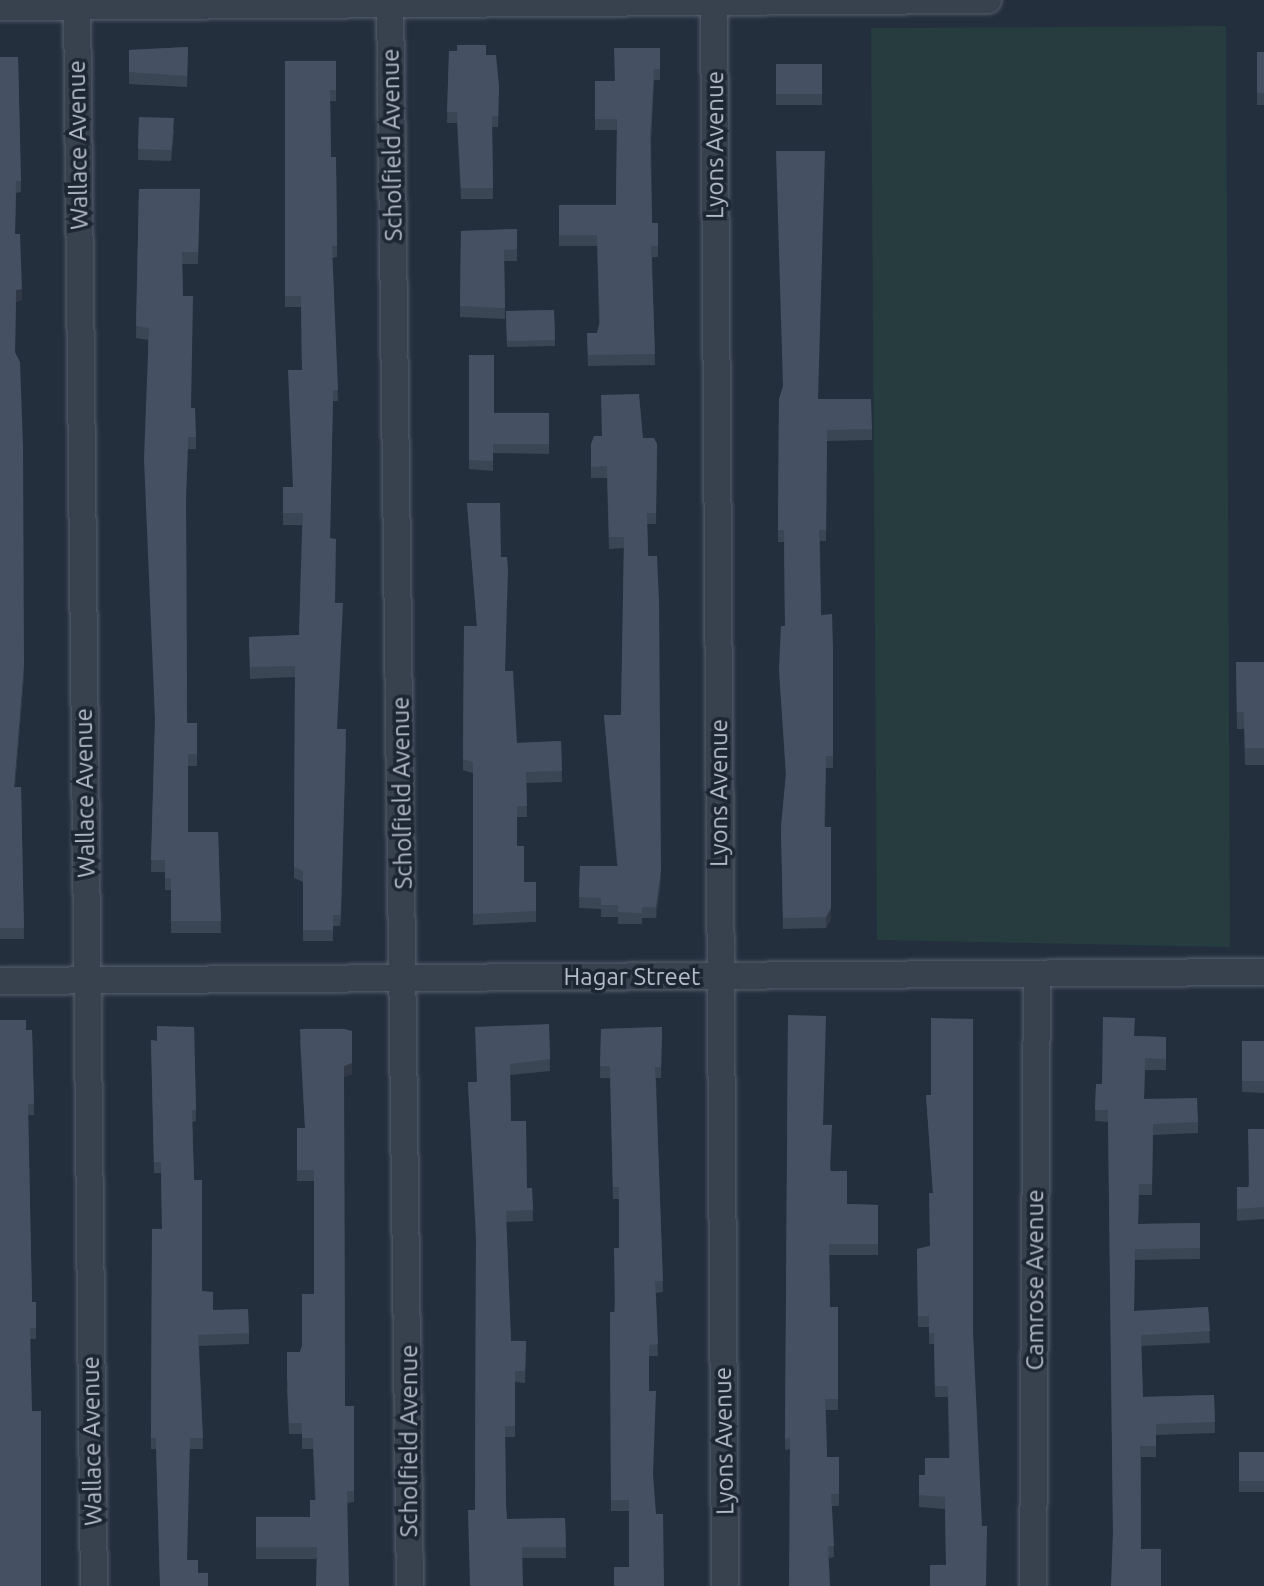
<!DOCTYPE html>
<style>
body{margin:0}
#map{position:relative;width:1264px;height:1586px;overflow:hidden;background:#242f3e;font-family:Ubuntu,sans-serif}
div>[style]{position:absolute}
.green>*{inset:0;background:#263c3f}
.roads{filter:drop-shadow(0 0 2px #565f6c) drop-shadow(0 0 2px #565f6c)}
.minor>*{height:26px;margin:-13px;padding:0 13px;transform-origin:13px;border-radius:13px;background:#38414e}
.wall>*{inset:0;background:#3b4654}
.shaded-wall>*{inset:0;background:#303945}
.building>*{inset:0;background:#455162}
span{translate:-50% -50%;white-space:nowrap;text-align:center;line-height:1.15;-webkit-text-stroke:7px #1d2633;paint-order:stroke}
.street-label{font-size:24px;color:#b4bcc9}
</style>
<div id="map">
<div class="green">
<div style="clip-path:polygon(1226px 26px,1230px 947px,877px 940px,871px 28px)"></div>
</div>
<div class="roads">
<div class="minor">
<div style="left:77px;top:0;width:1586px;rotate:89.39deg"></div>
<div style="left:390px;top:0;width:1586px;rotate:89.28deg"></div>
<div style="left:714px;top:0;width:1586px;rotate:89.6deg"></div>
<div style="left:0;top:7px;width:988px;rotate:-0.41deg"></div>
<div style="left:0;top:981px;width:1264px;rotate:-0.41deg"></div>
<div style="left:1033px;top:1586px;width:612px;rotate:-89.63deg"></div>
</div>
</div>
<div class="wall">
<div style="clip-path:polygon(188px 47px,187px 87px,129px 84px,129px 50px)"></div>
<div style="clip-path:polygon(660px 48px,660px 80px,654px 80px,651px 141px,652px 223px,658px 223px,658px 257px,652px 257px,655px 365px,588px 366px,587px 333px,597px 333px,599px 324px,597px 246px,559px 246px,559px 205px,616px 205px,617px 130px,595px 130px,595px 81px,614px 81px)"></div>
<div style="clip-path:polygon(449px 51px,486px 55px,499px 86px,498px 127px,492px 127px,493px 199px,461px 199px,457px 123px,447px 123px)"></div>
<div style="clip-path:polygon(1257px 52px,1264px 52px,1264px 105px,1257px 105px)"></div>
<div style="clip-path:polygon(0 57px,18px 57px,21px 192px,16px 193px,15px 234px,22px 300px,16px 302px,15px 353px,24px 676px,15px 787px,21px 787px,24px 939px,0 939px)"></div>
<div style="clip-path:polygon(285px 61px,336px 61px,336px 101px,330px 101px,331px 157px,336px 157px,337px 257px,332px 258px,338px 401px,333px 401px,330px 538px,335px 603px,337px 729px,346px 740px,341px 918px,340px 926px,333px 926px,333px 941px,303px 941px,303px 882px,294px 878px,295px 677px,250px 679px,249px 637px,299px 635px,302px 525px,283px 525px,283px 513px,293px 487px,302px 370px,301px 307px,285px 307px)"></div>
<div style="clip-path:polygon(776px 64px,822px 64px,822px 105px,776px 105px)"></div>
<div style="clip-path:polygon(139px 117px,174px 129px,171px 161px,138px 160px)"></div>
<div style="clip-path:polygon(139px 189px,200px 189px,198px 264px,182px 264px,183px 296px,191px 408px,196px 437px,196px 449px,188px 449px,186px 502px,187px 723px,197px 754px,197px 766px,188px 766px,188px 832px,218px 832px,221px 933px,171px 933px,171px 890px,165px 890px,165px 872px,151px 872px,155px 726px,148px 340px,136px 338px)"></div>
<div style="clip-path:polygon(517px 229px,517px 261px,504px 261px,505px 319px,460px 317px,461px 231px)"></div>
<div style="clip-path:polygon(554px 310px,555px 346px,507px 347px,506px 311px)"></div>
<div style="clip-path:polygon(469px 355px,494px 413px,549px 413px,549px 454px,493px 453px,493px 471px,469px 469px)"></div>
<div style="clip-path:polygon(779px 399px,818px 399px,872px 429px,872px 440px,827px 441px,826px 541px,820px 541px,821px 615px,833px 648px,833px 768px,826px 768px,825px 827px,831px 919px,826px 928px,783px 929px,781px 827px,786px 777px,779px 669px,785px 626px,784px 542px,778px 542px)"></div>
<div style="clip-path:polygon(643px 438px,657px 444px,656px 524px,647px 524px,661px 882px,656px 918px,642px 918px,642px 924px,618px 924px,618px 917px,601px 917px,601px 909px,579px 908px,580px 866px,617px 866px,604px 715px,621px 715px,624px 548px,609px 549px,607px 478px,591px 478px,591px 444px)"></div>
<div style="clip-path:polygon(467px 503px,501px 557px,505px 671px,517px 743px,561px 741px,562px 782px,526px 783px,527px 817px,517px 817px,517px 846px,524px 882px,536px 882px,536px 922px,473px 925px,473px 773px,463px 770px,464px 626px,477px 626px)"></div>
<div style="clip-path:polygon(1236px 662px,1264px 662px,1264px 765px,1245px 765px,1244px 729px,1237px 729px)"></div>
<div style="clip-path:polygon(788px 1015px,823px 1125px,831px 1171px,847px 1204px,878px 1205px,878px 1255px,829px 1255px,830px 1307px,838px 1307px,838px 1410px,826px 1410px,827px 1457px,839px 1457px,839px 1506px,832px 1506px,834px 1557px,829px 1558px,790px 1449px,785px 1450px)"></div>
<div style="clip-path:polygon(973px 1019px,946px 1565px,945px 1509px,919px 1507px,919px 1475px,925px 1475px,949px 1458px,948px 1397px,935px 1397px,934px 1344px,929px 1344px,929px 1327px,918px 1327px,917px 1249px,930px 1246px,933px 1193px,926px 1095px,931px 1095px)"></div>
<div style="clip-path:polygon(549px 1024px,550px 1071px,510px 1075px,511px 1121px,527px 1188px,532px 1188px,533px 1221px,506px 1222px,511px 1341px,526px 1341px,525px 1383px,515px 1382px,515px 1437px,505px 1437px,506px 1506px,507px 1519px,565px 1518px,566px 1558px,522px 1558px,475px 1510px,476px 1242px,468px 1082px,476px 1082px)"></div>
<div style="clip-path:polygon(194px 1027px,196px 1121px,192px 1122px,194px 1180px,202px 1291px,213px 1310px,249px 1333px,249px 1344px,199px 1346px,203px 1449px,190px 1449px,160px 1586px,156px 1449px,151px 1449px,152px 1229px,162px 1229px,161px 1173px,154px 1173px,151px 1040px,157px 1041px)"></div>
<div style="clip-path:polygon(662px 1027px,661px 1078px,656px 1078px,663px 1292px,656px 1293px,658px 1356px,649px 1356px,629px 1567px,629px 1511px,611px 1511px,610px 1312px,614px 1312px,619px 1248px,619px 1199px,613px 1199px,610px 1078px,600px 1078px,601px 1029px)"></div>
<div style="clip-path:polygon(26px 1030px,32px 1030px,34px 1115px,28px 1115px,32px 1302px,36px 1302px,36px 1339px,30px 1339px)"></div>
<div style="clip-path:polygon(352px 1031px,352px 1074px,344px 1077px,345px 1406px,354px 1406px,354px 1502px,347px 1503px,316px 1559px,256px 1559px,256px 1517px,310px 1517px,315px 1500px,313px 1449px,302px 1449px,302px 1434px,289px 1434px,287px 1389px,302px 1346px,314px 1294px,314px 1181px,297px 1181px,297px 1128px,305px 1128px,300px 1040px)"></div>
<div style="clip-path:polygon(1135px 1036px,1166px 1037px,1166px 1070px,1145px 1070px,1144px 1099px,1198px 1122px,1198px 1133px,1153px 1135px,1152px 1195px,1139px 1195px,1138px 1224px,1200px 1223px,1200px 1259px,1135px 1260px,1134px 1311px,1208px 1307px,1210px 1343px,1141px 1346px,1143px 1397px,1214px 1395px,1215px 1433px,1156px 1435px,1156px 1457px,1141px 1457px,1141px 1549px,1161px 1586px,1113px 1534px,1108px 1122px,1095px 1121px,1096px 1084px,1102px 1084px)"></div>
<div style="clip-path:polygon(1242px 1041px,1264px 1041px,1264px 1093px,1242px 1092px)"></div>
<div style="clip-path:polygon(1264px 1129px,1264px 1219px,1237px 1221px,1237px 1187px,1248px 1187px)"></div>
<div style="clip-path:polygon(1239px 1452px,1264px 1452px,1264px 1492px,1239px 1492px)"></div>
</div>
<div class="shaded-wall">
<div style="clip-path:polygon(22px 289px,22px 300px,16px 302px,16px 290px)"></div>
<div style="clip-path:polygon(24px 664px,24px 676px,14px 798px,14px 787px)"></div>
<div style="clip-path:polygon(831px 827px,831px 919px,826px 928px,826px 917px)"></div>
<div style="clip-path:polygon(661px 870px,661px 882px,656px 918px,656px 907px)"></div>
<div style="clip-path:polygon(352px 1063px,352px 1074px,344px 1077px,344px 1066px)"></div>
</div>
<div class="building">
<div style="clip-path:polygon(457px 45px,486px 45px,486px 55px,496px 55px,499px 86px,498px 116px,492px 116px,493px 188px,461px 188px,457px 112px,447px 112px,449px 51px,457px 51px)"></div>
<div style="clip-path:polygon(188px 47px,187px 76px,129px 72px,129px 50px)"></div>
<div style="clip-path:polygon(614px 48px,660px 48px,660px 69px,654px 69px,650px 134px,652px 223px,658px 223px,658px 246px,651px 246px,655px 354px,588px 355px,587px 333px,597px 333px,600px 322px,597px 235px,559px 235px,559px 205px,616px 205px,617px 119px,595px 119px,595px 81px,615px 81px)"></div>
<div style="clip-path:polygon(1257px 52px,1264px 52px,1264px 93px,1257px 93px)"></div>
<div style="clip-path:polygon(0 57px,18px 57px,21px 181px,16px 181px,15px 234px,20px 234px,22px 289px,16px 290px,15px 352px,20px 362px,23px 446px,24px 664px,14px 787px,21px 787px,24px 928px,0 928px)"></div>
<div style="clip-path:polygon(285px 61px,336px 61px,336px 90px,330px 90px,331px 157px,336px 157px,337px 246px,332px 246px,338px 390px,333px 390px,330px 538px,336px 539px,335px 603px,343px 603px,337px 729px,346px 729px,341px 907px,340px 915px,333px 915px,333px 930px,303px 930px,303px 871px,294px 867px,295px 666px,250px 667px,249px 637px,299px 635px,303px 513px,283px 513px,283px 487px,293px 487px,288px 370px,302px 370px,301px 296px,285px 296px)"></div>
<div style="clip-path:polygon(776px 64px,822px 64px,822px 94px,776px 94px)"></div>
<div style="clip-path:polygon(139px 117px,174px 118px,171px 150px,138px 149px)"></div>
<div style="clip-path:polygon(776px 151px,825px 151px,818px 399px,871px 399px,872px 429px,827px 430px,826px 530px,819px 530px,821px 615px,832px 614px,833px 648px,833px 756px,826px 756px,824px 827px,831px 827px,831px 908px,826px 917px,783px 918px,781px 827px,786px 773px,779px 669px,781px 626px,785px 626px,784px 530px,778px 530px,779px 399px,783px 386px)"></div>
<div style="clip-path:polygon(139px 189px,200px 189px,198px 252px,182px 252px,183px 296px,193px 296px,191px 408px,195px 408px,196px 437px,188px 437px,186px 492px,187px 723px,197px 723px,197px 754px,188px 754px,188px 832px,218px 832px,221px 921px,171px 921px,171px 878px,165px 878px,165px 860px,151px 860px,155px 719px,144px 459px,149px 328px,136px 326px)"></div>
<div style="clip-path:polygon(517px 229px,517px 249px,504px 250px,505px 308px,460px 306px,461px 231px)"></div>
<div style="clip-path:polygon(554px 310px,555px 340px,507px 341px,506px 311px)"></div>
<div style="clip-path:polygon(469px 355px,494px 355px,494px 413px,549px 413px,549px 444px,493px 444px,493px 461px,469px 460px)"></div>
<div style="clip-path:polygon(639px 394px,643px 438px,654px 438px,657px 444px,656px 513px,647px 513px,648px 556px,657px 556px,659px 601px,661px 870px,656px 907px,642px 907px,642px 913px,618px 912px,618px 905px,601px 905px,601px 898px,579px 897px,580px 866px,618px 866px,604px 715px,621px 715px,624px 537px,609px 537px,607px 466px,591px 467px,591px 444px,594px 436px,602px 436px,601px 395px)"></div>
<div style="clip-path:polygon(467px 503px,500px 503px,501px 557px,507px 557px,508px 569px,505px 671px,513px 671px,517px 743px,561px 741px,562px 771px,526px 772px,527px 806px,517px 806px,517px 846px,524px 846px,524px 882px,536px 882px,536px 911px,473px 914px,473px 762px,463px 759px,464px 626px,477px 626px)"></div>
<div style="clip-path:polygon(1236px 662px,1264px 662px,1264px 748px,1245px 748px,1244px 712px,1237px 712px)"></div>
<div style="clip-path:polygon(788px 1015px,826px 1016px,823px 1125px,832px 1125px,830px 1171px,847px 1171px,847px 1204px,878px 1205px,878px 1244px,829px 1244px,830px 1307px,838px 1307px,838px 1399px,825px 1399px,827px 1457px,839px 1457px,839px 1494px,831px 1494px,834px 1546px,828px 1546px,830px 1586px,789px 1586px,790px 1438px,785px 1439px)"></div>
<div style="clip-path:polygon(1103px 1017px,1135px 1018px,1134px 1036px,1166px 1037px,1166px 1059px,1145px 1058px,1144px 1099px,1197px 1098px,1198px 1122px,1153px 1124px,1152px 1184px,1139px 1184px,1138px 1224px,1200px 1223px,1200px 1248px,1135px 1249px,1134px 1311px,1208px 1307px,1210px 1331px,1141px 1335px,1143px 1397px,1214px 1395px,1215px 1422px,1156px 1424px,1156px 1446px,1140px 1446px,1141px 1549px,1161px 1549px,1161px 1586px,1111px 1586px,1113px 1531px,1108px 1110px,1095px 1110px,1096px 1084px,1102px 1084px)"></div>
<div style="clip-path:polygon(931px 1018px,973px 1019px,973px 1332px,982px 1526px,987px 1526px,986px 1586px,930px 1586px,930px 1565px,946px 1565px,945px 1497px,919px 1495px,919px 1475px,925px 1475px,925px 1458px,950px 1458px,948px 1386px,935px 1386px,934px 1333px,929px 1333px,929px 1316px,918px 1316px,917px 1249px,930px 1246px,929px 1193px,933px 1193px,926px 1095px,931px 1095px)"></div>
<div style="clip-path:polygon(0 1020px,26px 1020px,26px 1030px,32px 1030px,34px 1104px,28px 1104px,32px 1302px,36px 1302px,36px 1328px,30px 1328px,32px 1411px,41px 1411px,41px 1586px,0 1586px)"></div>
<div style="clip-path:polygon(549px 1024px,550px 1059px,510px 1064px,511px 1121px,526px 1121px,527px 1188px,532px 1188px,533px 1210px,506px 1211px,511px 1341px,526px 1341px,525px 1371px,515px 1371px,515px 1426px,505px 1426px,506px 1506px,507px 1519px,565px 1518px,566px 1547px,522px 1547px,523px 1586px,470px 1586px,468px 1510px,475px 1510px,476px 1231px,468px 1082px,477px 1082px,475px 1027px)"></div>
<div style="clip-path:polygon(157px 1026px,194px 1027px,196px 1110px,192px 1110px,194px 1180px,202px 1180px,202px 1291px,213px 1292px,213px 1310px,248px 1309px,249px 1333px,198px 1335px,203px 1438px,190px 1438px,187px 1560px,198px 1560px,198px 1573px,208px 1573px,208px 1586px,160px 1586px,156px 1438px,151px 1438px,152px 1229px,162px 1229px,161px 1162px,154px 1162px,151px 1040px,157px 1041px)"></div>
<div style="clip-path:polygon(662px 1027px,661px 1067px,655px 1067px,663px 1281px,655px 1281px,658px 1344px,649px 1345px,649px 1391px,656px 1391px,653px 1474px,656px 1514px,663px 1514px,664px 1586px,614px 1586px,614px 1567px,629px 1567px,629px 1500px,611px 1500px,610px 1312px,615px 1312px,614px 1248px,619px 1248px,619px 1187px,613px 1187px,610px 1066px,600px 1066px,601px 1029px)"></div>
<div style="clip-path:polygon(300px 1029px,345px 1029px,352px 1031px,352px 1063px,344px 1066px,345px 1406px,354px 1406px,354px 1491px,347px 1491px,349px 1586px,316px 1586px,317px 1547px,256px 1547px,256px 1517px,310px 1517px,310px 1500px,316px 1500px,313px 1438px,302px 1438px,302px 1423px,289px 1423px,287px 1377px,287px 1352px,300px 1352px,302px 1346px,302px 1294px,314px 1294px,314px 1170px,297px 1170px,297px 1128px,305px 1128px)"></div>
<div style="clip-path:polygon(1242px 1041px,1264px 1041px,1264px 1081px,1242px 1081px)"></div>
<div style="clip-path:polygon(1248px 1129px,1264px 1129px,1264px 1207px,1237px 1209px,1237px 1187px,1249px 1187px)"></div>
<div style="clip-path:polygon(1239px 1452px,1264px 1452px,1264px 1481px,1239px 1481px)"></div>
</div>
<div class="street-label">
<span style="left:78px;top:145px;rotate:-91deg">Wallace Avenue</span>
<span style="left:392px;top:145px;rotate:-91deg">Scholfield Avenue</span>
<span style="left:715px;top:145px;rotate:-90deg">Lyons Avenue</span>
<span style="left:85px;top:793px;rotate:-91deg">Wallace Avenue</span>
<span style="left:402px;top:793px;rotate:-91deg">Scholfield Avenue</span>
<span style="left:719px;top:793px;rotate:-90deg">Lyons Avenue</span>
<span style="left:632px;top:977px">Hagar Street</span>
<span style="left:1035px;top:1280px;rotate:-90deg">Camrose Avenue</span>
<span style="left:92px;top:1441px;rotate:-91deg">Wallace Avenue</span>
<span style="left:409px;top:1441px;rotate:-90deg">Scholfield Avenue</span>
<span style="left:724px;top:1441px;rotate:-91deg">Lyons Avenue</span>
</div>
</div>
